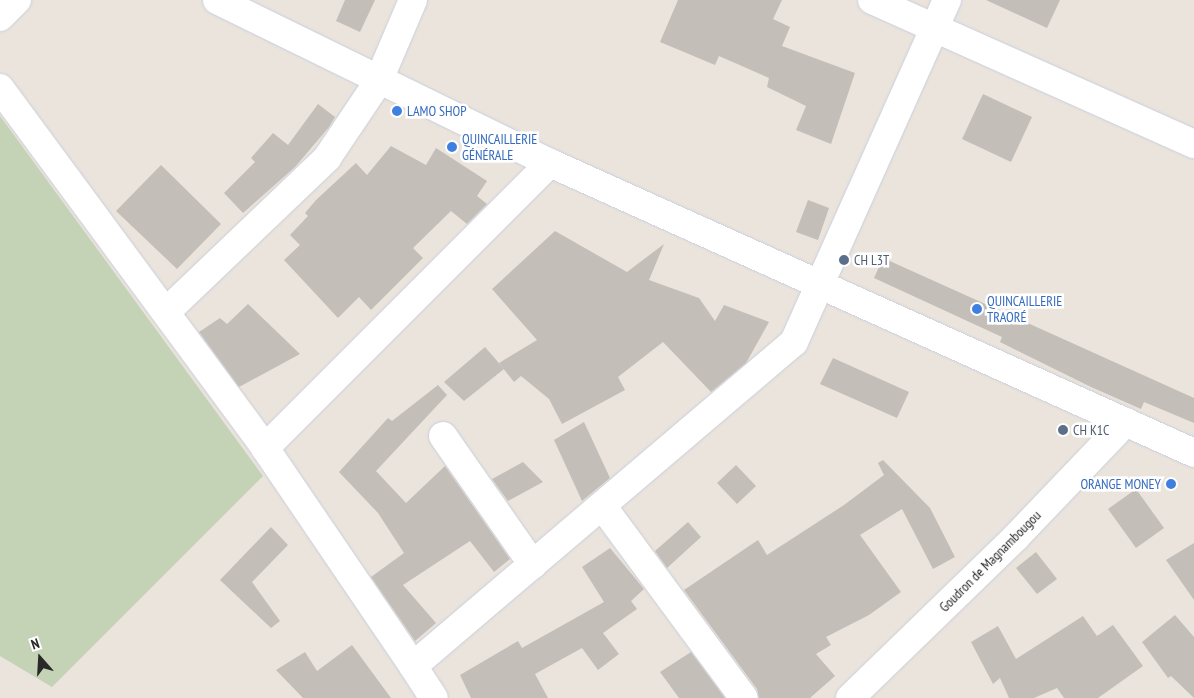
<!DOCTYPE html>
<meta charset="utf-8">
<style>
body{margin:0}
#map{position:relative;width:1194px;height:698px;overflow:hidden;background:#eae4dd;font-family:"PT Sans Narrow",sans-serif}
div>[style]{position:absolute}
.cemetery>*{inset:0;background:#c4d2b6}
.building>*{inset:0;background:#c3beb8}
.roads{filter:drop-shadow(0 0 1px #cbceda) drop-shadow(0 0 1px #cbceda)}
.minor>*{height:28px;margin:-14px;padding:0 14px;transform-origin:14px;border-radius:14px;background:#fff}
.dots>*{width:14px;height:14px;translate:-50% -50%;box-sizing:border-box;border:2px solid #fff;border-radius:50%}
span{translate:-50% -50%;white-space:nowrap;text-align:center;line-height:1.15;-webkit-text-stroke:5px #fff;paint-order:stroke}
.shop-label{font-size:14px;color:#366cbe}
.left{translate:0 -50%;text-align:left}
.right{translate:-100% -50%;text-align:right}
.service-label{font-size:14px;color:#4e5e75}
.street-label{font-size:14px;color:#292929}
.north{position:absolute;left:15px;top:633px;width:50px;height:50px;-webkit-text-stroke:4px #fff;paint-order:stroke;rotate:341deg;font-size:14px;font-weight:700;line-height:20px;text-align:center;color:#292929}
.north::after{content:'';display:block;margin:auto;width:18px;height:22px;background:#292929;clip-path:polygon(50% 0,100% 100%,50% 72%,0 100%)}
</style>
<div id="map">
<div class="cemetery">
<div style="clip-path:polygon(0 116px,263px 476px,52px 687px,0 656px)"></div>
</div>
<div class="building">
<div style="clip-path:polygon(345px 0,375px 0,360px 32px,336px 21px)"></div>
<div style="clip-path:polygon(678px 0,782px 0,773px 19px,790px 27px,782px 46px,855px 73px,831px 144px,796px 130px,806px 106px,767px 87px,769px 78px,719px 56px,715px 65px,660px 42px)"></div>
<div style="clip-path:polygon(986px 0,1060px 0,1047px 28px)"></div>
<div style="clip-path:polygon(983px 94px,1032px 117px,1011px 162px,962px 139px)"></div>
<div style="clip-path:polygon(318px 104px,335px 117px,329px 127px,295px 167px,243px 213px,224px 193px,255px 162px,251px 158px,273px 133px,288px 145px)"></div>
<div style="clip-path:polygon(391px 146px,426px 165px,436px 148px,487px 181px,477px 196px,487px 204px,467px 224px,451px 211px,413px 248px,423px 258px,371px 310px,359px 297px,338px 318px,284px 260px,300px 245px,290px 235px,308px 216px,305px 213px,316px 200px,356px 163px,367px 175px)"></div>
<div style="clip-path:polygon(161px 165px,221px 224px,177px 269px,116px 211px)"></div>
<div style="clip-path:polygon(808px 200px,829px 208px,818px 240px,796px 232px)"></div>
<div style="clip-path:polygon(555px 231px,627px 272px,664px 244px,649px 280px,699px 298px,715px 321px,724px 305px,769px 322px,746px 363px,711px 392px,663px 342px,618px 377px,625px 390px,562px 424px,549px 399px,521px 376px,514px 382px,499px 363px,537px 340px,492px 289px)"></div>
<div style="clip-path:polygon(883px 258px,1194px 398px,1194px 423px,1144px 402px,1141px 409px,1091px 387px,1000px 342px,1002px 337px,874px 278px)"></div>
<div style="clip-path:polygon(248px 304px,300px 354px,239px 387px,199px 332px,220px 318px,227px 324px)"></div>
<div style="clip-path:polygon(485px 347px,504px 369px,464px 401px,444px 382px)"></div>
<div style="clip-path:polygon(833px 358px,909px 392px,897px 418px,820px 384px)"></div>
<div style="clip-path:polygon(438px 385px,447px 395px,376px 471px,406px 503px,445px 466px,510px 559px,494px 572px,470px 541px,403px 585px,436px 623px,415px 641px,371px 577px,404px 553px,378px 513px,339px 472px,388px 418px,392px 421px)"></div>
<div style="clip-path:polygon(584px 422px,610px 478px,582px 501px,554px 440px)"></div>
<div style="clip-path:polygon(883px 460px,930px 508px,955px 557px,933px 569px,902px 509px,860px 535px,901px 592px,869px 615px,826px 637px,831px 645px,816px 654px,835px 676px,810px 698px,759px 698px,757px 689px,684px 590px,758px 540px,767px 555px,844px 505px,884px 475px,878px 463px)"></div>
<div style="clip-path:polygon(523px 462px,543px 482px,508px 501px,492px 479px)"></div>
<div style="clip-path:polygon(736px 465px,756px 486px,737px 504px,717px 483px)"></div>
<div style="clip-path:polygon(1136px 489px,1164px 528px,1136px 548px,1108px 509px)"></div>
<div style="clip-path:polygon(688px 522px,701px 537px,667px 568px,655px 551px)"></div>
<div style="clip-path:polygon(271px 527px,288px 545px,252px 582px,280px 621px,271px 628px,220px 580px)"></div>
<div style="clip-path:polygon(1194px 543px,1194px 600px,1166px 560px)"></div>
<div style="clip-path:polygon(610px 548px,644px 589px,631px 601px,637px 609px,603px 633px,619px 654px,598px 670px,582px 648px,535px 674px,548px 698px,471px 698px,460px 675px,518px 641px,522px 648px,604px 602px,582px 567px)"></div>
<div style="clip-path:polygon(1036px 552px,1057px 579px,1037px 594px,1016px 568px)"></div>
<div style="clip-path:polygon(1175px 615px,1194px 637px,1194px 698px,1171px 676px,1168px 678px,1142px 642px)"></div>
<div style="clip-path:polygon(1083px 616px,1097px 636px,1113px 625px,1143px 666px,1098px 698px,1064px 698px,1057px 688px,1034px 698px,1009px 698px,1000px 678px,993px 684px,971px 642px,998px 626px,1016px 659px)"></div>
<div style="clip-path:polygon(352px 645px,391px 698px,303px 698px,276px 670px,305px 652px,317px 671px)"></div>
<div style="clip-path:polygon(691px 652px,725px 698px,679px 698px,660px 672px)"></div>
</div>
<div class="roads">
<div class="minor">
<div style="left:217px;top:0;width:371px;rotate:26.1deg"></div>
<div style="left:550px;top:163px;width:706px;rotate:24.24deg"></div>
<div style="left:872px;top:0;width:353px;rotate:24.1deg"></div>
<div style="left:0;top:17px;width:24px;rotate:-45deg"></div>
<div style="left:0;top:88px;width:447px;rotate:53.6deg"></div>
<div style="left:265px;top:448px;width:263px;rotate:55.8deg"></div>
<div style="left:413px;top:666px;width:500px;rotate:-40.38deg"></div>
<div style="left:794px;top:342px;width:375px;rotate:-65.9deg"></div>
<div style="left:166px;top:312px;width:223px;rotate:-43.7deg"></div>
<div style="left:327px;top:158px;width:92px;rotate:-56.1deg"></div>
<div style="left:378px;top:82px;width:89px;rotate:-66.9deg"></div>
<div style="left:443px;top:436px;width:157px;rotate:55.1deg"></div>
<div style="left:265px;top:448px;width:403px;rotate:-45deg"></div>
<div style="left:603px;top:507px;width:237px;rotate:53.6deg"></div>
<div style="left:413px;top:666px;width:38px;rotate:57deg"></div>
<div style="left:850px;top:698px;width:231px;rotate:-44.1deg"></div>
<div style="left:1016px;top:537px;width:159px;rotate:-46.3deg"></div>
</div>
</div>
<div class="dots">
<div style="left:397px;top:111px;background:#3f7fe0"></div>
<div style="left:452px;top:147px;background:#3f7fe0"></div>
<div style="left:844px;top:260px;background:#5c6f8a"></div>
<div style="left:977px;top:309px;background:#3f7fe0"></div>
<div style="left:1063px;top:430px;background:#5c6f8a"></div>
<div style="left:1171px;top:484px;background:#3f7fe0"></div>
</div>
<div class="shop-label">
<span class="left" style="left:407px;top:111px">LAMO SHOP</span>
<span class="left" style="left:462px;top:147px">QUINCAILLERIE<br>GÉNÉRALE</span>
<span class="left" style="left:987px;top:309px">QUINCAILLERIE<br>TRAORÉ</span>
<span class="right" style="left:1161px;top:484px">ORANGE MONEY</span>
</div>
<div class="service-label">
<span class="left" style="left:854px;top:260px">CH L3T</span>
<span class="left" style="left:1073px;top:430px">CH K1C</span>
</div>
<div class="street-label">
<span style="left:990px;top:561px;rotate:-45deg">Goudron de Magnambougou</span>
</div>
<div class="north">N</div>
</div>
